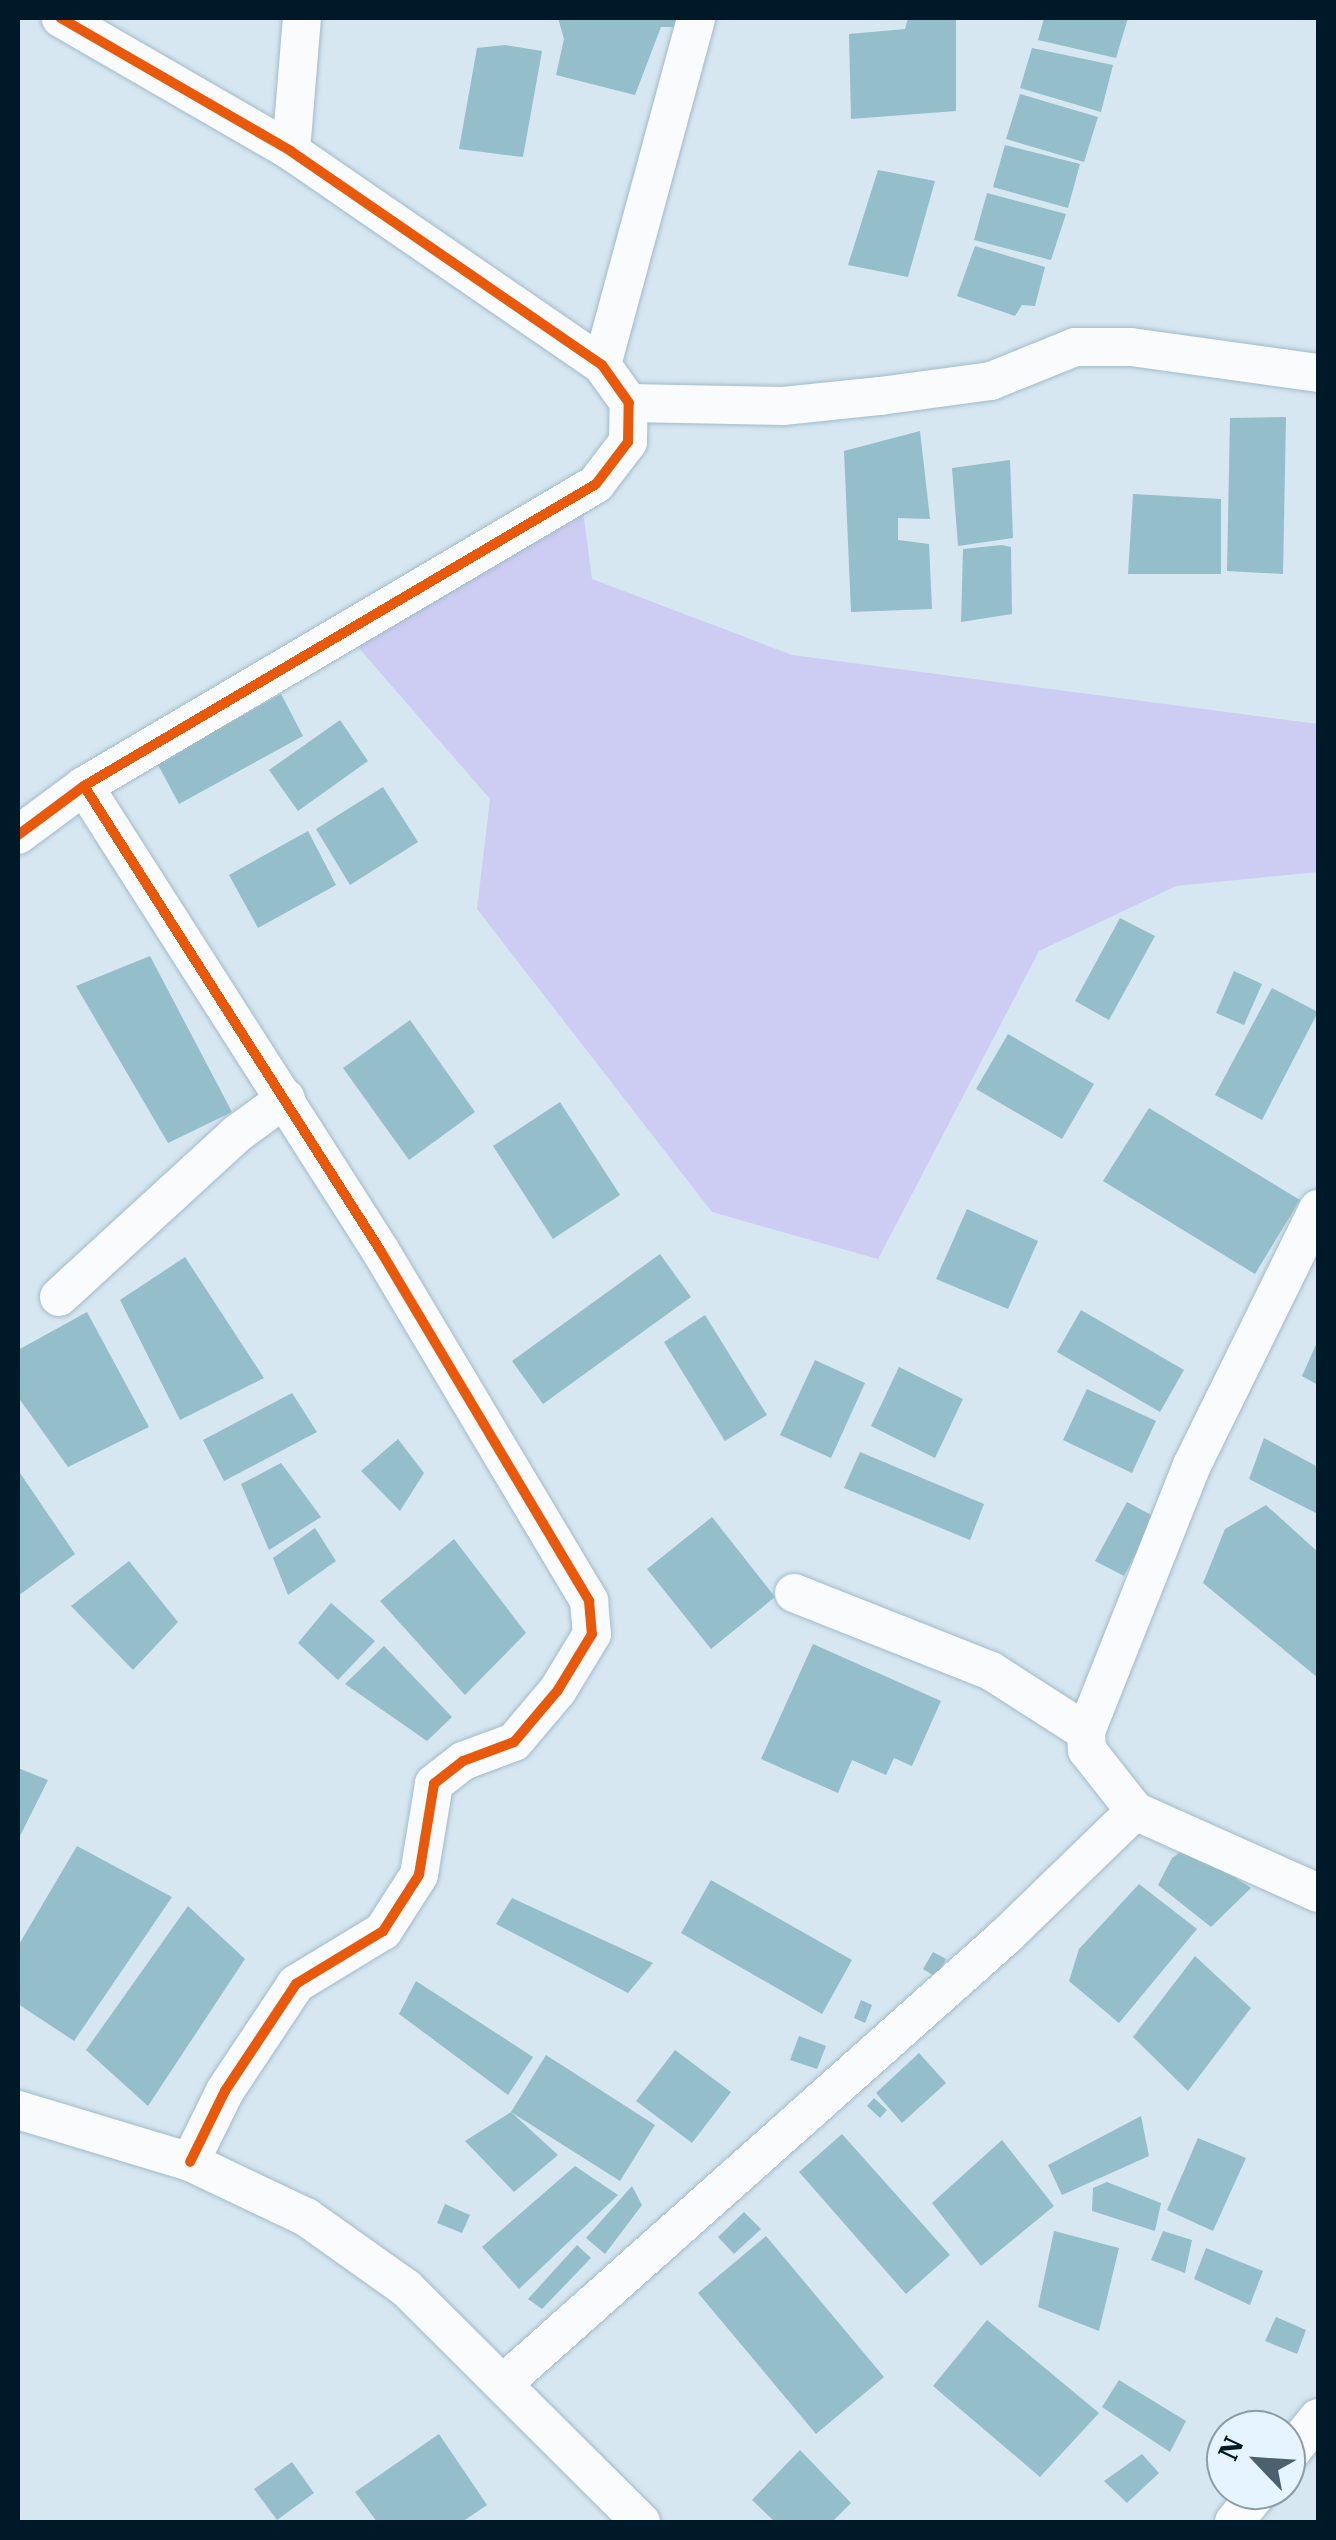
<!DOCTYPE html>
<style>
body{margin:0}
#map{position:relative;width:1336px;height:2540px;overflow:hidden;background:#d6e7f2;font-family:"IBM Plex Serif",serif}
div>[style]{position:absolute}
.green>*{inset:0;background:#cdccf2}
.building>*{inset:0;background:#94beca}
.roads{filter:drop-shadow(0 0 2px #a2bac8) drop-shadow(0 0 2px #a2bac8)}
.minor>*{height:38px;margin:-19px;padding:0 19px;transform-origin:19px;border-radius:19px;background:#f9fbfd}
.cycleway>*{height:10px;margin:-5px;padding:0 5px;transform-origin:5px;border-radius:5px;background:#e8590c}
span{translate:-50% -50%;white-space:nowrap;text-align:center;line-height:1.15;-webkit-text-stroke:10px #e5f4ff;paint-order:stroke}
.frame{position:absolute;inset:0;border:20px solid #001928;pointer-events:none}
.north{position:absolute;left:1206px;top:2410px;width:100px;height:100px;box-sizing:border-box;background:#e5f4ff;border:2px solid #899ca9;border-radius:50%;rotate:295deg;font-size:28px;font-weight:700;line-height:40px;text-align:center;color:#001928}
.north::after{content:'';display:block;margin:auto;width:35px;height:45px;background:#4b616f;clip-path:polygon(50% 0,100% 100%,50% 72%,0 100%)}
</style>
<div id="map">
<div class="green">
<div style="clip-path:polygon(580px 488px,592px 579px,792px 655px,1318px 724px,1318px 872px,1176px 886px,1039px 951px,878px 1259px,712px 1212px,477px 909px,490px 799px,344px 631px)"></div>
</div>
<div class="building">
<div style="clip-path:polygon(558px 18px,678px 18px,676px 27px,661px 27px,635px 95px,556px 75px,564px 39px)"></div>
<div style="clip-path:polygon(908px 18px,956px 18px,956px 111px,851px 119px,849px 34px,905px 29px)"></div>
<div style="clip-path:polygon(1044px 18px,1128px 18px,1116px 58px,1038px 40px)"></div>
<div style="clip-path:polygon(505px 45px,542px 51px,523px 157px,459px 149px,477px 48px)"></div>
<div style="clip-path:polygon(1032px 48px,1113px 65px,1101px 112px,1020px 88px)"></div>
<div style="clip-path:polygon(1020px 94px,1098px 117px,1084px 162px,1006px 139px)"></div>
<div style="clip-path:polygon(1005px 145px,1080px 164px,1068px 208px,993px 187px)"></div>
<div style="clip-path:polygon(878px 170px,935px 181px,908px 277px,848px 265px)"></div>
<div style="clip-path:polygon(987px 193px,1066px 214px,1051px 260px,974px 240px)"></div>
<div style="clip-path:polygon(975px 246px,1045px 267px,1035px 306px,1022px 305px,1015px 316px,957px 296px)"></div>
<div style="clip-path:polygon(1286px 417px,1283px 574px,1227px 571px,1230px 418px)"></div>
<div style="clip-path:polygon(920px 431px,930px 519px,898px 518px,898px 540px,929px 544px,932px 609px,851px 612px,844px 451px)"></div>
<div style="clip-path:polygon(1010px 460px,1013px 538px,958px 546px,952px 468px)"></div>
<div style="clip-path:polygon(1133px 494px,1221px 499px,1221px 574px,1128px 574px)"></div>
<div style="clip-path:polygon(1002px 545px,1011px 547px,1012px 614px,961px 622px,963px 549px)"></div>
<div style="clip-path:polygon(281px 694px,303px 736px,179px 804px,157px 763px)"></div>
<div style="clip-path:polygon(340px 720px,368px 761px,298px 811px,269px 770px)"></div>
<div style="clip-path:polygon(383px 787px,418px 842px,350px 885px,316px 829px)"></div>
<div style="clip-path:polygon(308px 831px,336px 885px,258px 928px,229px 875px)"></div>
<div style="clip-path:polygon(1120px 918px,1155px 936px,1109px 1020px,1075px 1001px)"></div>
<div style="clip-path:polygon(150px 956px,232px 1112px,168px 1143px,76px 986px)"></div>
<div style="clip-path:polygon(1234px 971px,1262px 984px,1244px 1025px,1216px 1013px)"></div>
<div style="clip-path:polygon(1272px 988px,1318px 1012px,1262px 1120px,1215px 1095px)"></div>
<div style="clip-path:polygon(410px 1020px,475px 1112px,409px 1160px,343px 1068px)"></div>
<div style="clip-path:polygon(1008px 1034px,1094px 1084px,1062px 1139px,976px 1089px)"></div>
<div style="clip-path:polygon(560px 1102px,620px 1195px,553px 1239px,493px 1146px)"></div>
<div style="clip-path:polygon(1149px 1108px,1300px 1200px,1255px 1274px,1103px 1181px)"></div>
<div style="clip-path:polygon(967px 1209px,1038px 1241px,1008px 1309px,936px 1279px)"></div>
<div style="clip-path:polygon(660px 1254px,691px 1297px,543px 1404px,512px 1361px)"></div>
<div style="clip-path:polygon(185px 1257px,264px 1378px,180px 1420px,120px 1300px)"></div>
<div style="clip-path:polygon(1081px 1310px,1184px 1370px,1160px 1412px,1057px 1352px)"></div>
<div style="clip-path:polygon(87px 1312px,149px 1427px,68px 1467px,18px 1397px,18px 1350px)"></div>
<div style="clip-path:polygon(705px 1315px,767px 1415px,725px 1441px,664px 1342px)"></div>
<div style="clip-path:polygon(1318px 1340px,1318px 1385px,1302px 1376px)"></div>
<div style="clip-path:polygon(815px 1360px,865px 1383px,831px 1458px,780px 1435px)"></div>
<div style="clip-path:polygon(899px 1367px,963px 1399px,935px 1458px,871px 1426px)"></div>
<div style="clip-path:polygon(1087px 1389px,1156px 1421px,1132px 1473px,1063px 1440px)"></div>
<div style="clip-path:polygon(292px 1393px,317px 1432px,224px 1481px,203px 1440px)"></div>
<div style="clip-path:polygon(1264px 1438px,1318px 1467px,1318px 1514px,1249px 1479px)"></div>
<div style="clip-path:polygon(398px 1439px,424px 1473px,400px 1511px,361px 1471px)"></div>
<div style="clip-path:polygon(860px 1452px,984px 1504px,970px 1540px,844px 1488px)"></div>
<div style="clip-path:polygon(281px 1463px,321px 1517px,269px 1550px,241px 1484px)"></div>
<div style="clip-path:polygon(18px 1470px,75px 1554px,18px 1596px)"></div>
<div style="clip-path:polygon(1127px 1502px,1155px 1517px,1124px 1576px,1095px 1561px)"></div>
<div style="clip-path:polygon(1266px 1505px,1318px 1552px,1318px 1678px,1203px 1583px,1225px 1529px)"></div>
<div style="clip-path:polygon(712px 1517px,775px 1597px,711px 1649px,647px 1569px)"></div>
<div style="clip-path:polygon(315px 1528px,336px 1561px,288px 1595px,273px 1558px)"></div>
<div style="clip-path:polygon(454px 1539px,526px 1633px,465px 1695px,380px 1601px)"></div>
<div style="clip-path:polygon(129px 1561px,178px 1622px,133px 1670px,71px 1606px)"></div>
<div style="clip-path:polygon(331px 1603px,375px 1641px,338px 1680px,298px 1643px)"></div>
<div style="clip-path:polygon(813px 1644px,941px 1701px,912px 1766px,894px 1758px,886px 1775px,852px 1760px,838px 1793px,761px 1759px)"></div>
<div style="clip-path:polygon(384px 1646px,452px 1717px,427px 1741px,345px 1684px)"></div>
<div style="clip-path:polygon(18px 1768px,48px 1780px,18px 1840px)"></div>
<div style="clip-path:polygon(77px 1846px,172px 1897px,74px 2041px,18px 2004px,18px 1946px)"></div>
<div style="clip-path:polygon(1188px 1847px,1251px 1888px,1211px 1927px,1158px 1885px,1172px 1858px)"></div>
<div style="clip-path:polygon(711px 1880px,852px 1960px,822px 2014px,681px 1933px)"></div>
<div style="clip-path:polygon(1139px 1884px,1197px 1929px,1119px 2023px,1069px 1981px,1079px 1949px)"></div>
<div style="clip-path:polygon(512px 1898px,653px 1963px,628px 1993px,496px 1924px)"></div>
<div style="clip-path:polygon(188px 1906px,245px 1959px,148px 2106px,86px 2050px)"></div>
<div style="clip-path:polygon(933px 1952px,946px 1959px,936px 1977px,923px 1969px)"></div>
<div style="clip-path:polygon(1195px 1956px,1251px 2008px,1188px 2091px,1133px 2037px)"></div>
<div style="clip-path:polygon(416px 1981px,533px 2057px,508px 2095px,399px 2014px)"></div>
<div style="clip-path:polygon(861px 2000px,872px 2005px,865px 2023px,854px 2018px)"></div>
<div style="clip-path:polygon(799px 2036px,826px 2046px,817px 2069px,790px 2060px)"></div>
<div style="clip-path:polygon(675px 2050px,731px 2092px,692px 2143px,636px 2101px)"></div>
<div style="clip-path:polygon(919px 2053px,946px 2083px,902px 2123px,876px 2093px)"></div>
<div style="clip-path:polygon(546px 2055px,655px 2125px,620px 2181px,511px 2112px)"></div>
<div style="clip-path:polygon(874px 2098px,887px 2110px,880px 2118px,867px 2106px)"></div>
<div style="clip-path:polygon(511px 2112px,558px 2155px,514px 2192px,465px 2141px)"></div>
<div style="clip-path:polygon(1141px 2116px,1149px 2156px,1062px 2195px,1048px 2165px)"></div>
<div style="clip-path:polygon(842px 2134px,950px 2255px,906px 2294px,799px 2172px)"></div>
<div style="clip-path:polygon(1198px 2138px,1246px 2158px,1213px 2231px,1167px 2210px)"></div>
<div style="clip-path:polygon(1002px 2140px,1054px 2206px,981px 2266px,932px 2203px)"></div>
<div style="clip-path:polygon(575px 2166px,618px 2195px,519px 2289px,482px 2247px)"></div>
<div style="clip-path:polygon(1107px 2182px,1161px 2203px,1155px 2231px,1092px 2211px,1093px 2188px)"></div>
<div style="clip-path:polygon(632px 2186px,642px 2205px,605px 2254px,586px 2238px)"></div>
<div style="clip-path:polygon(445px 2204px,470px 2215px,462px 2233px,437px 2223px)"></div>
<div style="clip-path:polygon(744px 2212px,761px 2229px,734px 2254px,718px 2237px)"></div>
<div style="clip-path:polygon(1054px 2231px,1119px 2248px,1099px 2331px,1038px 2307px)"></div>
<div style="clip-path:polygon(1163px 2231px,1192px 2240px,1185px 2273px,1151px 2260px)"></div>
<div style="clip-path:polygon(766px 2236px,884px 2377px,816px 2434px,698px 2293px)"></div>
<div style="clip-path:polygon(577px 2245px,591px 2258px,542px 2309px,528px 2299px)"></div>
<div style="clip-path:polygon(1206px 2248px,1263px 2271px,1250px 2305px,1194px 2279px)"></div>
<div style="clip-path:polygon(1276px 2317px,1306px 2330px,1297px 2354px,1265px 2341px)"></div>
<div style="clip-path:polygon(987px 2320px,1099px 2413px,1040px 2477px,933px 2386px)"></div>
<div style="clip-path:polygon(1119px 2380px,1186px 2421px,1170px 2452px,1102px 2407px)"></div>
<div style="clip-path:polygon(439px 2434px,487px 2505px,462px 2522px,377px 2522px,355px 2492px)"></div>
<div style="clip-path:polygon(800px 2450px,851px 2503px,832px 2522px,775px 2522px,752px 2500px)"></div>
<div style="clip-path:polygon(1142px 2454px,1159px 2473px,1127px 2503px,1104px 2481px)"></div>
<div style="clip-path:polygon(292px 2462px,314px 2493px,277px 2520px,254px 2489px)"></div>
</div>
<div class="roads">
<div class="minor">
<div style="left:291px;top:151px;width:133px;rotate:-85.3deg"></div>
<div style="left:602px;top:365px;width:360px;rotate:-74.8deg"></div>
<div style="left:629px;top:403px;width:154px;rotate:1.1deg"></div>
<div style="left:783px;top:406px;width:98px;rotate:-5.9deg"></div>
<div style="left:880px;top:396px;width:112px;rotate:-7.7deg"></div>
<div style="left:991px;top:381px;width:91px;rotate:-22deg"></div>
<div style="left:1075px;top:347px;width:56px"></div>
<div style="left:1131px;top:347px;width:189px;rotate:7.9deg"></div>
<div style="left:84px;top:786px;width:550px;rotate:57.46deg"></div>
<div style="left:380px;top:1250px;width:409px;rotate:59.2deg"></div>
<div style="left:589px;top:1601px;width:33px;rotate:85deg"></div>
<div style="left:592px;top:1634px;width:66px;rotate:121.3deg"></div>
<div style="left:558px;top:1690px;width:68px;rotate:130.2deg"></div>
<div style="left:514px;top:1742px;width:54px;rotate:159.6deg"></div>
<div style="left:463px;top:1761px;width:37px;rotate:142deg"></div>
<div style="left:434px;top:1784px;width:92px;rotate:99.4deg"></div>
<div style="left:419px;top:1875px;width:67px;rotate:122.7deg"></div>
<div style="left:383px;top:1931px;width:102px;rotate:148.7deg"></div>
<div style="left:296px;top:1984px;width:128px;rotate:123.6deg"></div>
<div style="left:225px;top:2091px;width:79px;rotate:116.2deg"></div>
<div style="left:18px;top:835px;width:82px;rotate:-36.6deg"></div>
<div style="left:84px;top:786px;width:594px;rotate:-30.53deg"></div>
<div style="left:596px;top:484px;width:53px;rotate:-52.7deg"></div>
<div style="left:628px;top:442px;width:39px;rotate:-89deg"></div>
<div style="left:629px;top:403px;width:47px;rotate:-125.4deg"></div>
<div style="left:602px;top:365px;width:378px;rotate:-145.5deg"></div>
<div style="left:291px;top:151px;width:266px;rotate:-150deg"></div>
<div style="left:1318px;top:1209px;width:285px;rotate:116.2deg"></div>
<div style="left:1192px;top:1465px;width:287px;rotate:111.7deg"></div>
<div style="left:1086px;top:1732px;width:18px;rotate:87deg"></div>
<div style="left:1087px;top:1750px;width:78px;rotate:51.8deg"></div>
<div style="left:1135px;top:1811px;width:201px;rotate:24.1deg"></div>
<div style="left:59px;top:1297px;width:243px;rotate:-42.5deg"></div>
<div style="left:238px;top:1133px;width:59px;rotate:-36.1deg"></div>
<div style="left:794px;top:1593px;width:212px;rotate:21.6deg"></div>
<div style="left:991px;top:1671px;width:113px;rotate:32.7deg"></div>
<div style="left:18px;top:2110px;width:180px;rotate:16.8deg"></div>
<div style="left:190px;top:2162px;width:128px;rotate:25.4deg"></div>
<div style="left:306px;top:2217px;width:123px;rotate:35.4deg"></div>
<div style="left:406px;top:2288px;width:332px;rotate:44.9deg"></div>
<div style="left:505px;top:2382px;width:672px;rotate:-41.68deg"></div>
<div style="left:1007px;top:1935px;width:178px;rotate:-44.1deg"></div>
<div style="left:1286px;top:2458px;width:51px;rotate:-51.3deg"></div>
<div style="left:1234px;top:2522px;width:41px;rotate:-50.9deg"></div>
</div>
</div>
<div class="cycleway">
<div style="left:84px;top:786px;width:550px;rotate:57.46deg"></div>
<div style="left:380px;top:1250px;width:409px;rotate:59.2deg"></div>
<div style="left:589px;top:1601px;width:33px;rotate:85deg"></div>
<div style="left:592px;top:1634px;width:66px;rotate:121.3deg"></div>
<div style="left:558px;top:1690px;width:68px;rotate:130.2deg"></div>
<div style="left:514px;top:1742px;width:54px;rotate:159.6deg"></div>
<div style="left:463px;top:1761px;width:37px;rotate:142deg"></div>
<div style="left:434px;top:1784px;width:92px;rotate:99.4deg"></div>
<div style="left:419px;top:1875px;width:67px;rotate:122.7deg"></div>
<div style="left:383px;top:1931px;width:102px;rotate:148.7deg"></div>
<div style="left:296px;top:1984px;width:128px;rotate:123.6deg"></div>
<div style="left:225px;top:2091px;width:79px;rotate:116.2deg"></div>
<div style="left:18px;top:835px;width:82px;rotate:-36.6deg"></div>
<div style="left:84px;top:786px;width:594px;rotate:-30.53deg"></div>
<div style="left:596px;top:484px;width:53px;rotate:-52.7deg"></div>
<div style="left:628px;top:442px;width:39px;rotate:-89deg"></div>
<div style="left:629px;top:403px;width:47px;rotate:-125.4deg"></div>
<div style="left:602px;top:365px;width:378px;rotate:-145.5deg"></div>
<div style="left:291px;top:151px;width:266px;rotate:-150deg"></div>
</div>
<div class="frame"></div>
<div class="north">N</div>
</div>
